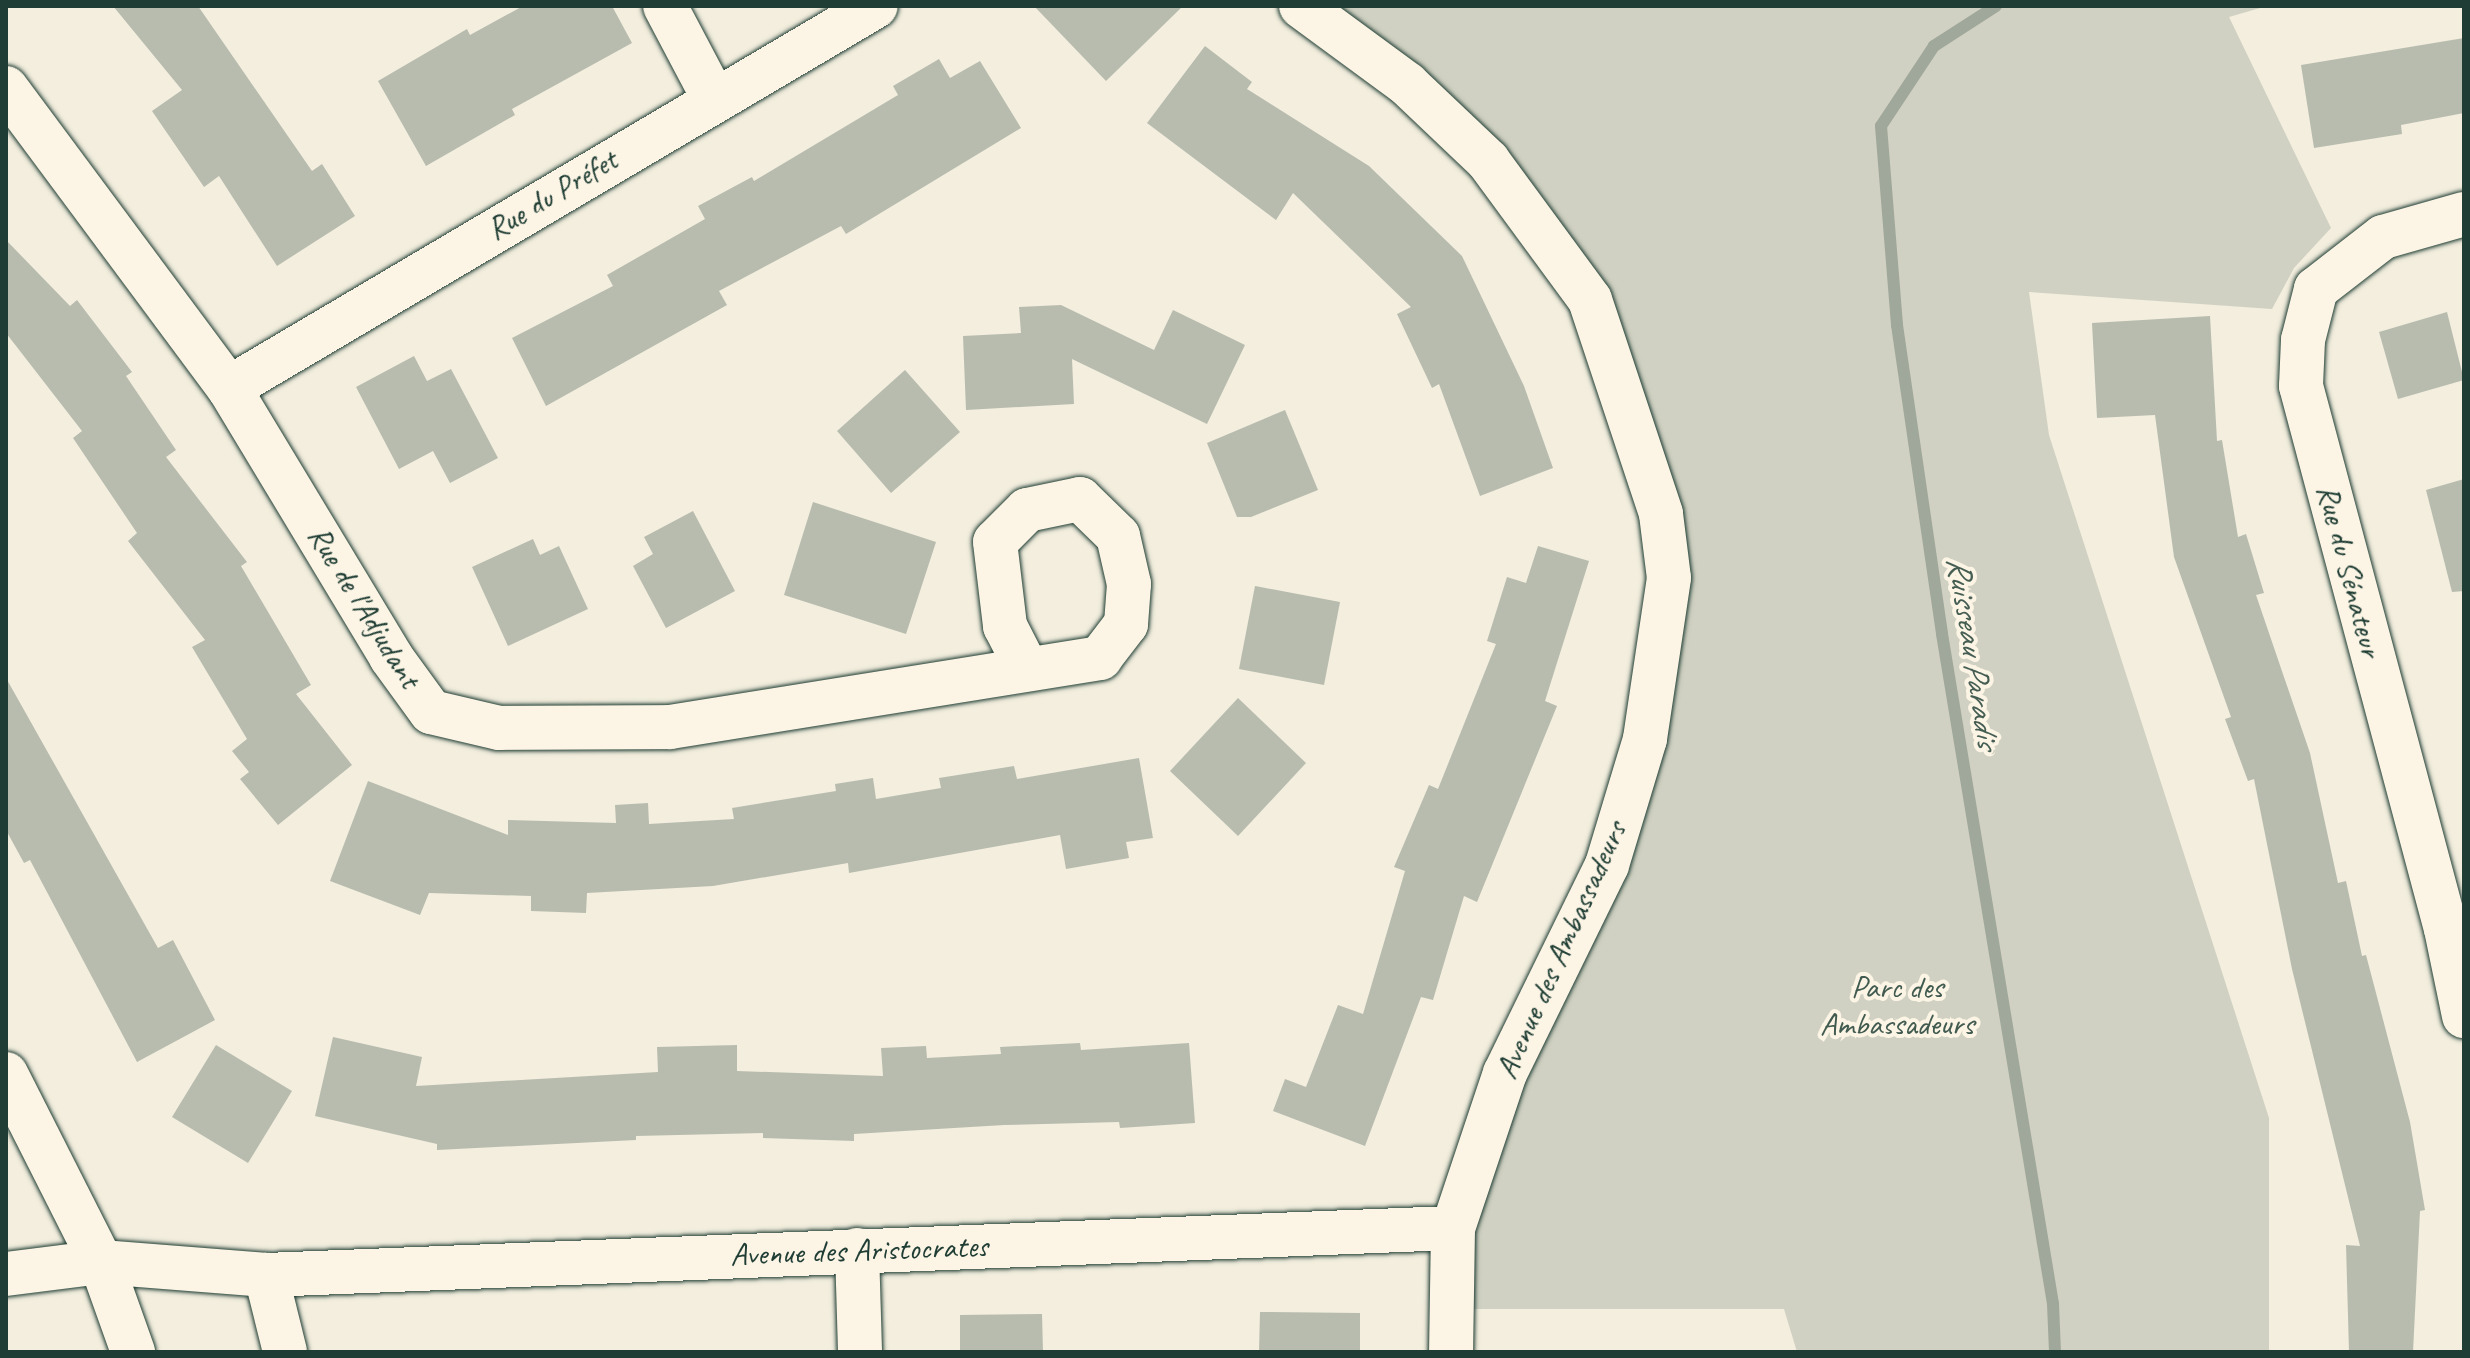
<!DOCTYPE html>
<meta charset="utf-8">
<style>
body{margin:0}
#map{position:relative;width:2470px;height:1358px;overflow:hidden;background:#f3eede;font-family:Caveat,sans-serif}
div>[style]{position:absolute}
.green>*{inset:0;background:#d0d1c2}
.stream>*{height:12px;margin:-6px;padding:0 6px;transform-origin:6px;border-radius:6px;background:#a0a89b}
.building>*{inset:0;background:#b8bcae}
.roads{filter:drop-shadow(0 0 2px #1f3d34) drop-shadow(0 0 2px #1f3d34)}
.minor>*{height:44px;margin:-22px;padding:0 22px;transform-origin:22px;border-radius:22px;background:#fcf5e5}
span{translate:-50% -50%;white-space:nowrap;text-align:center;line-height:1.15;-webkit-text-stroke:8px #fcf5e5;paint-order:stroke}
.street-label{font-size:32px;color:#1f3d34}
.park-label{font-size:32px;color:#425b50}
.water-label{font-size:34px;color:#465d53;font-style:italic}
.frame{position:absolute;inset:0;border:8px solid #1f3d34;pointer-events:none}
</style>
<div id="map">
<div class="green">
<div style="clip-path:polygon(1301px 6px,2267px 6px,2229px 17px,2331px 228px,2294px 268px,2272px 309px,2029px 292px,2049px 435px,2269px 1118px,2269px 1352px,1797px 1352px,1784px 1309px,1452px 1309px,1453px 1228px,1607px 865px,1669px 579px,1590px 300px,1479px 151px)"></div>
</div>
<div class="stream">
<div style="left:1996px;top:6px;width:74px;rotate:147.2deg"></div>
<div style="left:1934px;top:46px;width:96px;rotate:123.5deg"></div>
<div style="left:1881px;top:126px;width:200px;rotate:85.4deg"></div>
<div style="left:1897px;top:325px;width:312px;rotate:81.7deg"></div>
<div style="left:1942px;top:634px;width:679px;rotate:80.59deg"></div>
<div style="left:2053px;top:1304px;width:48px;rotate:87.6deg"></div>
</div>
<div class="building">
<div style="clip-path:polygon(113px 6px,198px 6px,312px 171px,322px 164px,355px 216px,277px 266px,219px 176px,204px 187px,152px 111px,182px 90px)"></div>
<div style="clip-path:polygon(523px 6px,612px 6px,632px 43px,512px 109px,515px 115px,426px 166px,378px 81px,467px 29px,470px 35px)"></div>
<div style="clip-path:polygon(1034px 6px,1183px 6px,1106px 81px)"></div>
<div style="clip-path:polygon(2464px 38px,2464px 113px,2401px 125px,2402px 134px,2314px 148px,2301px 65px)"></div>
<div style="clip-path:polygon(1205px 46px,1252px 82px,1247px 89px,1369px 166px,1462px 256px,1524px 386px,1553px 468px,1480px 496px,1439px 384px,1432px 388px,1397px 314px,1411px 307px,1293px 193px,1276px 220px,1147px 123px)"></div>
<div style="clip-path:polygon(939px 59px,950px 78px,980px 61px,1021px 128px,846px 234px,841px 226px,719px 291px,727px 305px,546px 406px,512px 338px,613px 286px,607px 275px,705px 219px,698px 206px,752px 177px,754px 181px,898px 95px,893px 86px)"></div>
<div style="clip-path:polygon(6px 240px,70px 306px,77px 300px,132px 372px,126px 376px,176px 450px,166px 457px,247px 562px,241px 566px,311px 685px,296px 694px,352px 765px,278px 825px,240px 779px,249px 772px,232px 751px,247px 739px,192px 647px,205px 640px,128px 541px,137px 533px,73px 438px,82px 431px,6px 333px)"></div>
<div style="clip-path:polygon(1061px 305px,1154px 350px,1173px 310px,1245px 345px,1207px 424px,1072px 359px,1074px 404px,966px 410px,963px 336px,1021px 333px,1019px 307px)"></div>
<div style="clip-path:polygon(2447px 312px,2464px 380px,2398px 399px,2379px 332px)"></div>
<div style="clip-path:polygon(2210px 316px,2217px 441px,2222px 440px,2238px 537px,2246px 534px,2264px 593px,2256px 595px,2310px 753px,2338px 883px,2346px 881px,2362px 956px,2366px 955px,2410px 1122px,2425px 1210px,2420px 1211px,2413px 1352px,2349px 1352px,2346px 1245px,2360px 1246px,2292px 969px,2254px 779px,2248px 781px,2225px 719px,2231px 717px,2174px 557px,2155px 415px,2097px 418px,2092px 323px)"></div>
<div style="clip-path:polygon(414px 356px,427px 381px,451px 369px,498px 458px,450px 483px,433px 451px,399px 469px,356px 387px)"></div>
<div style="clip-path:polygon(905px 370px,960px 432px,891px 493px,837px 431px)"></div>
<div style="clip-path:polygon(1285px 410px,1318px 490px,1251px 517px,1237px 517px,1207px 443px)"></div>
<div style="clip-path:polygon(2464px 479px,2464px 591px,2452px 592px,2426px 490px)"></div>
<div style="clip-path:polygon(813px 502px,936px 542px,906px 634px,784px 595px)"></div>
<div style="clip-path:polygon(693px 511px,735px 591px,666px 628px,633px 566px,653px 554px,644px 537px)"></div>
<div style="clip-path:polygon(533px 539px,540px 555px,559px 546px,588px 609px,508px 646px,472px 567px)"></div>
<div style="clip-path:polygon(1538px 546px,1589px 561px,1545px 701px,1557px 706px,1477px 902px,1464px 896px,1433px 1000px,1421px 997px,1365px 1146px,1273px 1111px,1285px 1079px,1306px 1087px,1338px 1005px,1363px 1014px,1405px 871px,1394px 867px,1429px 785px,1438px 789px,1496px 644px,1487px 641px,1507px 577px,1526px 583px)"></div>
<div style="clip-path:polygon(1255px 586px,1340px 602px,1324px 685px,1239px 669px)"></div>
<div style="clip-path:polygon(6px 678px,158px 948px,173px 940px,215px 1020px,137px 1062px,30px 860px,24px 863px,6px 830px)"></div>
<div style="clip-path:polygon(1238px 698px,1306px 763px,1238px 836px,1170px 771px)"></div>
<div style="clip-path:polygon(1139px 758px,1153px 838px,1126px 842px,1129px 858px,1066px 869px,1060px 835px,849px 873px,848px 863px,713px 886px,587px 893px,586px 913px,531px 911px,531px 896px,429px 893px,420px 915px,330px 881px,368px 781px,508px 835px,508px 820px,616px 823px,615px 805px,648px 803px,649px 824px,734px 819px,732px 808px,836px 791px,835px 784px,873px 778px,876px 799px,941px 788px,939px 778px,1014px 766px,1017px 779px)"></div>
<div style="clip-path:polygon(333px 1037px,422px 1057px,416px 1086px,658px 1072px,657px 1047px,737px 1045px,737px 1071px,883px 1076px,881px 1048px,926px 1046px,927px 1058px,1001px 1054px,1000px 1047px,1080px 1043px,1081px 1050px,1189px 1043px,1195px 1123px,1120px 1128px,1119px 1122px,1004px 1125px,854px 1134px,854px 1141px,763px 1138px,763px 1133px,636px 1136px,636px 1140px,437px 1150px,437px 1144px,315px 1116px)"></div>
<div style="clip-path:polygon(216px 1045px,292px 1091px,248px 1163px,172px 1117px)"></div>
<div style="clip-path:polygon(1260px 1312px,1360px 1313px,1360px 1352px,1259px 1352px)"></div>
<div style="clip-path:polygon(1042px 1314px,1043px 1352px,960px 1352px,960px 1315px)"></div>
</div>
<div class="roads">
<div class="minor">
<div style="left:665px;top:6px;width:105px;rotate:62.2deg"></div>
<div style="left:1301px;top:6px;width:132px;rotate:36.3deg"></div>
<div style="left:1407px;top:84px;width:112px;rotate:43.5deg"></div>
<div style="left:1488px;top:161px;width:172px;rotate:53.7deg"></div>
<div style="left:1590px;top:300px;width:225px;rotate:71.6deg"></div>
<div style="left:1661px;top:514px;width:64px;rotate:82.9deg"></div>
<div style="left:1669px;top:578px;width:163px;rotate:98.5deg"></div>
<div style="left:1645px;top:739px;width:132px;rotate:106.8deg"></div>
<div style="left:1607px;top:865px;width:232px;rotate:116.1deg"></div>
<div style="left:1505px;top:1073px;width:163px;rotate:108.5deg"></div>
<div style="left:1453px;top:1228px;width:124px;rotate:90.9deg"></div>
<div style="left:6px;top:88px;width:374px;rotate:53.4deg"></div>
<div style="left:229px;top:388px;width:314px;rotate:58.9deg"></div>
<div style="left:391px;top:657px;width:68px;rotate:54deg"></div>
<div style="left:431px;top:712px;width:70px;rotate:13.2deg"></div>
<div style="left:499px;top:728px;width:171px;rotate:-0.3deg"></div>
<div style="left:670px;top:727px;width:436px;rotate:-9.1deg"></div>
<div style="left:1100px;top:658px;width:43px;rotate:-52.6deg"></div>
<div style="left:1126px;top:624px;width:40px;rotate:-85.7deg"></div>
<div style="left:1129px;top:584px;width:49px;rotate:-102.9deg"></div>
<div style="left:1118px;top:536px;width:53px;rotate:-135.8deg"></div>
<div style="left:1080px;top:499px;width:54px;rotate:168.3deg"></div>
<div style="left:1027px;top:510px;width:45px;rotate:135deg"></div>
<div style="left:995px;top:542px;width:85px;rotate:83.2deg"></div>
<div style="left:1005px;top:626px;width:46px;rotate:62.9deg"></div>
<div style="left:2464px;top:214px;width:84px;rotate:164.1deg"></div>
<div style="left:2383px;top:237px;width:85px;rotate:142.2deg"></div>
<div style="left:2316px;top:289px;width:53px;rotate:104.3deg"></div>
<div style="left:2303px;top:340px;width:46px;rotate:92.5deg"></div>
<div style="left:2301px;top:386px;width:562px;rotate:75.05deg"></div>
<div style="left:2446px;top:929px;width:89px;rotate:78.3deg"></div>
<div style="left:229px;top:388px;width:751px;rotate:-30.56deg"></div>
<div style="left:6px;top:1074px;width:211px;rotate:63.2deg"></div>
<div style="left:101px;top:1262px;width:96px;rotate:70.4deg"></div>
<div style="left:857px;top:1250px;width:102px;rotate:88.3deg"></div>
<div style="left:6px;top:1274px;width:96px;rotate:-7.2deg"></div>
<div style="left:101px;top:1262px;width:166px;rotate:4.5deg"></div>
<div style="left:266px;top:1275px;width:1188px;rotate:-2.27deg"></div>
<div style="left:266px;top:1275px;width:79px;rotate:76.1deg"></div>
</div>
</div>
<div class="street-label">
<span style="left:552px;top:195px;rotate:-31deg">Rue du Préfet</span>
<span style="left:2349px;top:571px;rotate:75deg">Rue du Sénateur</span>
<span style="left:364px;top:607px;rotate:58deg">Rue de l'Adjudant</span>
<span style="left:1561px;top:950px;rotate:-66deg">Avenue des Ambassadeurs</span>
<span style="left:859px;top:1251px;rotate:-2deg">Avenue des Aristocrates</span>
</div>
<div class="park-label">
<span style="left:1897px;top:1006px">Parc des<br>Ambassadeurs</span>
</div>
<div class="water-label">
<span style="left:1974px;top:652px;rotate:81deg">Ruisseau Paradis</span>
</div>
<div class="frame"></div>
</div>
